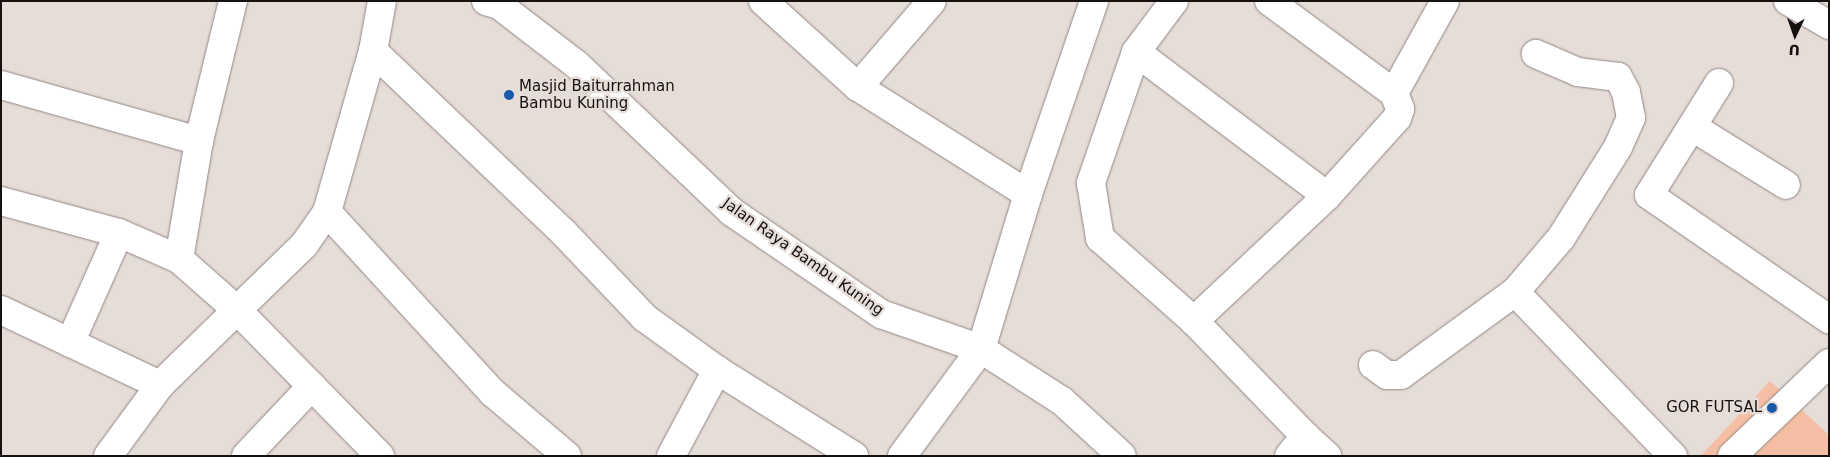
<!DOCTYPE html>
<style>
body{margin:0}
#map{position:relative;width:1830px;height:457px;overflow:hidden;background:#e6dcd8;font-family:"DejaVu Sans",sans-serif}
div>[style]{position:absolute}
.green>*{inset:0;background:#f6bea4}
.roads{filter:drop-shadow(0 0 1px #918884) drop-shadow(0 0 1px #918884)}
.minor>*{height:28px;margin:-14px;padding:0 14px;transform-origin:14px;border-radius:14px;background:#fff}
.dots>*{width:14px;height:14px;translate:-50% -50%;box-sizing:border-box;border:2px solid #e6dcd8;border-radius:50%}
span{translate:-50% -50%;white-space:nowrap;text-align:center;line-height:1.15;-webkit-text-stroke:4.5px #e6dcd8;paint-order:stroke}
.poi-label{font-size:15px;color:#151211}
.left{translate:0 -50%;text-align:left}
.right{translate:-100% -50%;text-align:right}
.street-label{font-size:15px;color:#151211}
.frame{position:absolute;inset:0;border:2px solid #151211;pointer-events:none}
.north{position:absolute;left:1770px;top:10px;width:50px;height:50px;-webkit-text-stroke:4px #e6dcd8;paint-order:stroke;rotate:183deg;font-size:14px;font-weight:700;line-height:20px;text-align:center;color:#151211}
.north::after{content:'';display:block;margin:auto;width:18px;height:22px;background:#151211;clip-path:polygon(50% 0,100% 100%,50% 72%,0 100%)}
</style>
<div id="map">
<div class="green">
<div style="clip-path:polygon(1770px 381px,1829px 435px,1829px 456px,1701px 456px)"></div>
</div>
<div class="roads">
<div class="minor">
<div style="left:233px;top:1px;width:144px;rotate:103.7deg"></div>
<div style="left:199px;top:141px;width:120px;rotate:99.6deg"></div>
<div style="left:179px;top:259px;width:79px;rotate:41.4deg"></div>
<div style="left:238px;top:311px;width:203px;rotate:45.6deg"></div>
<div style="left:486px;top:1px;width:14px;rotate:17deg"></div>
<div style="left:499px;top:5px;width:97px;rotate:37.5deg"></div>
<div style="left:576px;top:64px;width:215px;rotate:43.5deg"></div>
<div style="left:732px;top:212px;width:181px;rotate:34.4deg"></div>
<div style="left:881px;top:314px;width:106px;rotate:19.3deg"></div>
<div style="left:981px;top:349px;width:96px;rotate:32.7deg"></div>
<div style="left:1062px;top:401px;width:81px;rotate:42.5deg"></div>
<div style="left:763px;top:1px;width:128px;rotate:42.2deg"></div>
<div style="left:858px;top:87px;width:201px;rotate:32.2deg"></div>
<div style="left:1174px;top:1px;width:64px;rotate:126.7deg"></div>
<div style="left:1136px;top:52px;width:139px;rotate:109deg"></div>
<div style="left:1091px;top:183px;width:56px;rotate:80.7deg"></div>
<div style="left:1100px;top:238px;width:125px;rotate:41.4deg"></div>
<div style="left:1269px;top:1px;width:155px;rotate:36.4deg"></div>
<div style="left:1394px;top:93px;width:17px;rotate:69deg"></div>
<div style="left:1400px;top:109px;width:9px;rotate:108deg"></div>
<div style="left:1397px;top:118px;width:105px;rotate:131.9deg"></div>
<div style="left:1327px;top:196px;width:183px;rotate:136.8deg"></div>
<div style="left:1194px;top:321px;width:160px;rotate:46deg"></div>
<div style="left:1788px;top:1px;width:48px;rotate:30.3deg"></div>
<div style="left:373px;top:51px;width:264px;rotate:43.6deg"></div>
<div style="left:564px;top:233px;width:117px;rotate:46.4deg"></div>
<div style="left:645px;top:318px;width:89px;rotate:35.8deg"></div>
<div style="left:717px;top:370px;width:162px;rotate:32.1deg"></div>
<div style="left:1136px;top:52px;width:239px;rotate:37deg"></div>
<div style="left:1719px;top:83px;width:132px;rotate:122deg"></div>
<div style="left:1649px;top:195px;width:219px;rotate:34.6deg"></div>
<div style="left:1px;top:85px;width:206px;rotate:15.8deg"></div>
<div style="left:858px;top:87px;width:113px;rotate:-49.3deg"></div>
<div style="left:1394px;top:93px;width:105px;rotate:-61deg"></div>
<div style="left:1694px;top:128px;width:108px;rotate:31.8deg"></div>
<div style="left:1px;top:201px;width:122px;rotate:15.2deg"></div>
<div style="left:119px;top:233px;width:65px;rotate:23.4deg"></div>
<div style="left:327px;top:212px;width:246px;rotate:47.5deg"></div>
<div style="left:493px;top:393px;width:97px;rotate:40.4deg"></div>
<div style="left:1515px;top:292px;width:228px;rotate:46.1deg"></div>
<div style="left:1px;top:310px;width:176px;rotate:25.3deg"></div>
<div style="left:70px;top:343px;width:120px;rotate:-66deg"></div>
<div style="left:1373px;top:365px;width:17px;rotate:36deg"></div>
<div style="left:1387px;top:375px;width:14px"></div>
<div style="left:1401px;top:375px;width:141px;rotate:-36.1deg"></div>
<div style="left:1515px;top:292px;width:71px;rotate:-49.6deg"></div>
<div style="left:1561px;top:238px;width:107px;rotate:-57.9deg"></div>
<div style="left:1618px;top:147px;width:32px;rotate:-66deg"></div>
<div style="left:1631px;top:118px;width:26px;rotate:-101deg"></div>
<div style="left:1626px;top:92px;width:17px;rotate:-118deg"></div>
<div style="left:1618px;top:77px;width:40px;rotate:-172.9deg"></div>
<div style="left:1578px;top:72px;width:46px;rotate:-156.8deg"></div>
<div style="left:108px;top:456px;width:88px;rotate:-53.8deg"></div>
<div style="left:160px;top:385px;width:201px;rotate:-44.2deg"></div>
<div style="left:304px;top:245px;width:40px;rotate:-55.1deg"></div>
<div style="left:327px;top:212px;width:167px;rotate:-74.1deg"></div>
<div style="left:373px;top:51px;width:51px;rotate:-79.8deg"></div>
<div style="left:246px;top:456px;width:96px;rotate:-46.7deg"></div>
<div style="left:671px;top:456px;width:98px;rotate:-61.9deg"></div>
<div style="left:902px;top:456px;width:133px;rotate:-53.6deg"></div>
<div style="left:981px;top:349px;width:162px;rotate:-73.1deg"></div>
<div style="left:1028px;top:194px;width:204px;rotate:-71.1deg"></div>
<div style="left:1289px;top:456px;width:26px;rotate:-51deg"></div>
<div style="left:1305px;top:436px;width:30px;rotate:42deg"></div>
<div style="left:1732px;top:456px;width:134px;rotate:-43.8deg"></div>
</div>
</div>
<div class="dots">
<div style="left:509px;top:95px;background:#1759a9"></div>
<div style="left:1772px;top:408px;background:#1759a9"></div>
</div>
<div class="poi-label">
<span class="left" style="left:519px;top:95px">Masjid Baiturrahman<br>Bambu Kuning</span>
<span class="right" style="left:1762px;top:408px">GOR FUTSAL</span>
</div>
<div class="street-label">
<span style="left:803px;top:257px;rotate:35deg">Jalan Raya Bambu Kuning</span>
</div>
<div class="frame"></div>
<div class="north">U</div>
</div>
